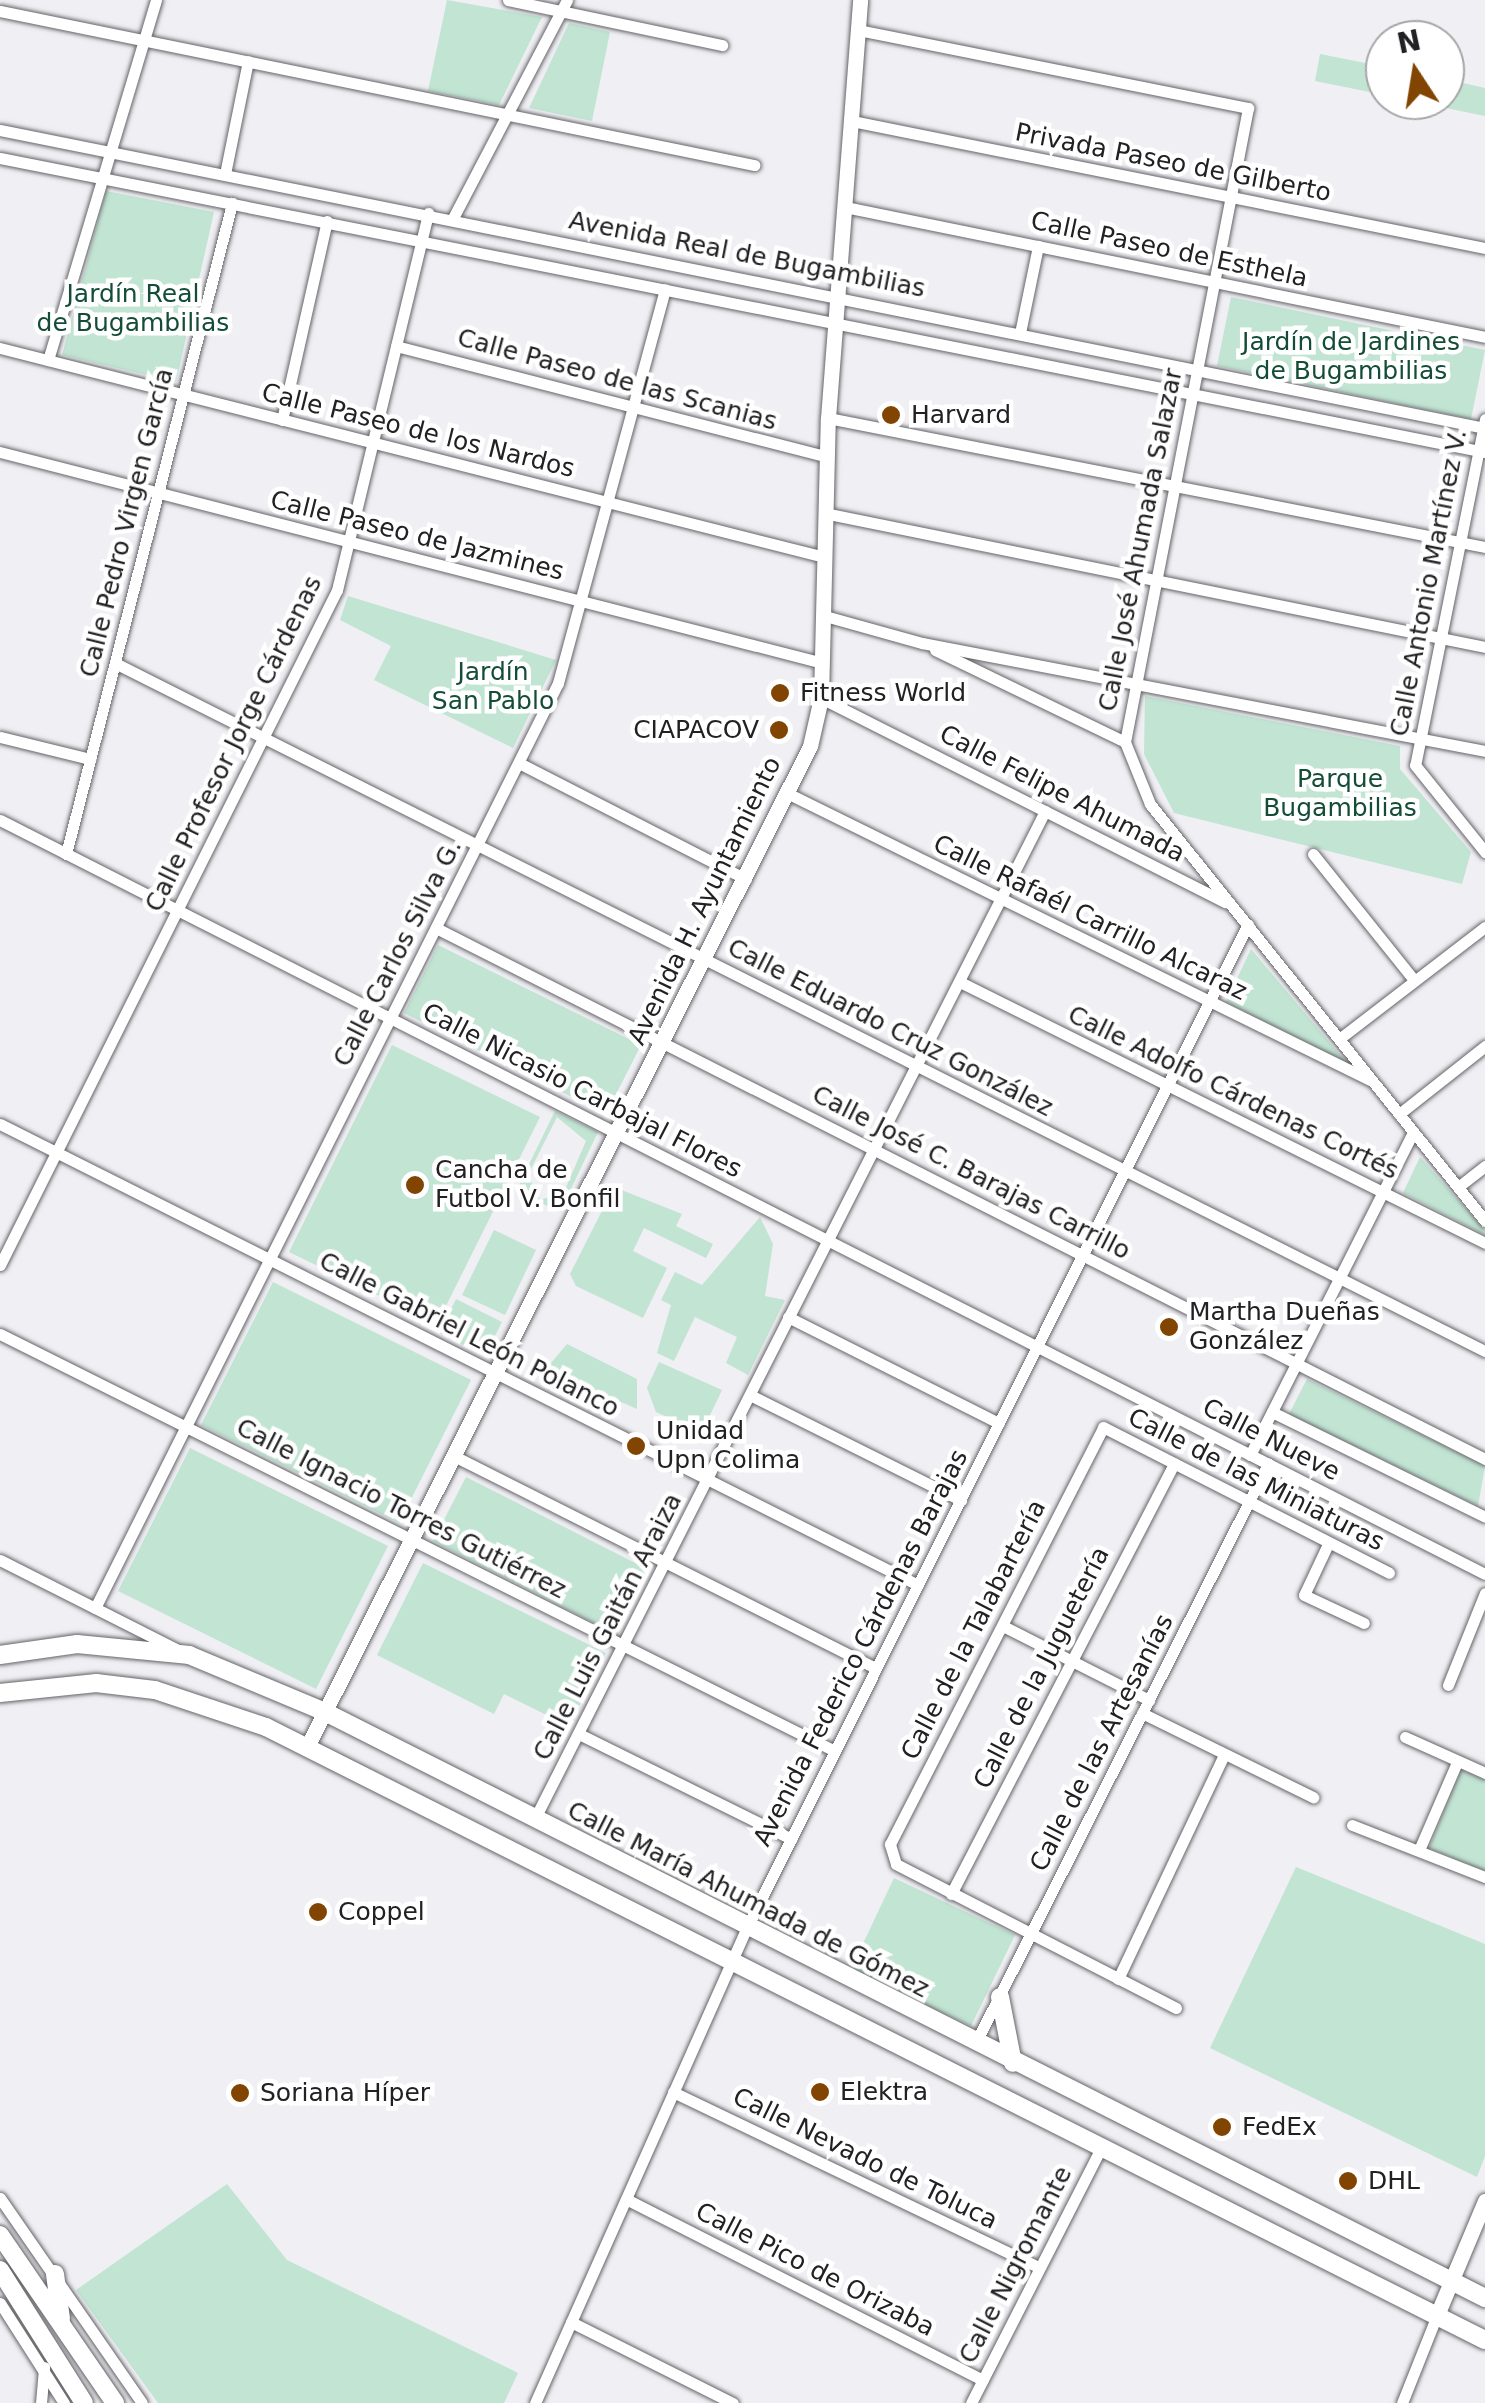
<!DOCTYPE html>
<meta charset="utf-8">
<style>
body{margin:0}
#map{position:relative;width:1485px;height:2403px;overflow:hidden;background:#efeff4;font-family:"DejaVu Sans",sans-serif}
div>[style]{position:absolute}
.green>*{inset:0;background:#c1e4d3}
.roads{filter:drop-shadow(0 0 2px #646468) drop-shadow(0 0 2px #646468)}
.street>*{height:11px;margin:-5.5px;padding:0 5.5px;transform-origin:5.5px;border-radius:5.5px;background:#fff}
.secondary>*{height:15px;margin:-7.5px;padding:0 7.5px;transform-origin:7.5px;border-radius:7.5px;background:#fff}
.primary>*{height:18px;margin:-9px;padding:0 9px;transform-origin:9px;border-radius:9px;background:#fff}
.dots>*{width:28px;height:28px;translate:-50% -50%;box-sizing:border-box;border:5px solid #fff;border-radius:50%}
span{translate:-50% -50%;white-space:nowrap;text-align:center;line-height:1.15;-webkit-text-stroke:9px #fff;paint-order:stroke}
.street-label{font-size:25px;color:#212123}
.park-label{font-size:25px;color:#144d37}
.poi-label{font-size:25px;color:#212123}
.left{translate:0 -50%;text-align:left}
.right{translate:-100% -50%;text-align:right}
.north{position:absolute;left:1365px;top:20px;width:100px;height:100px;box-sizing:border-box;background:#fff;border:2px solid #a6a6a7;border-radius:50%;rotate:348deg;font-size:28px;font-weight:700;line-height:40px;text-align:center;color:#212123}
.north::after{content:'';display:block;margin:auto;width:35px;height:45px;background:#814401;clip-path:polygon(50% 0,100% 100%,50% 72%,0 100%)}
</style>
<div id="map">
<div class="green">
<div style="clip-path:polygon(447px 0,542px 17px,499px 105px,428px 91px)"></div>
<div style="clip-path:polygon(569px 23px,610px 32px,592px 121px,529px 108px)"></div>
<div style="clip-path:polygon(1320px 54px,1385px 67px,1385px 95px,1315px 81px)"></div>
<div style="clip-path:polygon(1445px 79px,1485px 88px,1485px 116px,1407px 100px,1445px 100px)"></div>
<div style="clip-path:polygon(106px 191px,214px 212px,176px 382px,62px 355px)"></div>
<div style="clip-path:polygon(1231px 297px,1485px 350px,1471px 419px,1217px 366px)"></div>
<div style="clip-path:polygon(348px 596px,556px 660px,513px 748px,374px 680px,391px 646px,340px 620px)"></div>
<div style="clip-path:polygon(1145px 696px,1400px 746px,1400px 769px,1471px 852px,1462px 884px,1174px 813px,1144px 754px)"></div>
<div style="clip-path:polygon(438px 945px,641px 1045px,606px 1114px,404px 1013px)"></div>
<div style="clip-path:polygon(1251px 949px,1346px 1062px,1226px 1002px)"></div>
<div style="clip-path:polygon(392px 1045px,540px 1117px,437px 1324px,289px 1252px)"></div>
<div style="clip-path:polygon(evenodd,555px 1111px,598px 1132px,560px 1212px,516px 1191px,555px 1111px,557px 1117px,586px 1141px,564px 1192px,540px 1200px,528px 1175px,557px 1117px)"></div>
<div style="clip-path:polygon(1420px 1157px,1485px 1230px,1485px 1235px,1403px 1193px)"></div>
<div style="clip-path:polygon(614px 1187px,682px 1214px,676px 1226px,713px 1244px,706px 1258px,644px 1228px,633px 1251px,667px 1268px,643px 1318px,576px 1286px,570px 1274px)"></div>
<div style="clip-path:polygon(760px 1217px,773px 1244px,765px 1296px,785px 1300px,748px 1375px,726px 1363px,737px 1337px,695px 1317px,674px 1361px,657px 1353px,671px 1305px,661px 1300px,675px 1272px,702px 1285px)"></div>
<div style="clip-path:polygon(494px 1230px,536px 1250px,505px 1315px,462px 1295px)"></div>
<div style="clip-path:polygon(273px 1282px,471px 1380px,399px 1523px,201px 1425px)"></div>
<div style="clip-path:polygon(456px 1299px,502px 1322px,485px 1356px,439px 1333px)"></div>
<div style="clip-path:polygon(567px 1344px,637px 1379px,637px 1409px,546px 1369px)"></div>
<div style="clip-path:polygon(659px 1362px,722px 1390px,702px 1432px,656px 1412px,647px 1388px)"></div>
<div style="clip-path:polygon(1307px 1379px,1485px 1466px,1478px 1506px,1289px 1414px)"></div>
<div style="clip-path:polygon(190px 1448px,388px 1546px,316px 1689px,118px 1591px)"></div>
<div style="clip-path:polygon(466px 1477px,647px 1569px,614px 1633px,433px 1541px)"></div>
<div style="clip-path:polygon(423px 1563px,606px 1653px,569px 1726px,504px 1694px,494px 1714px,377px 1655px)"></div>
<div style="clip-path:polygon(1461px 1770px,1485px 1780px,1485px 1871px,1429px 1848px)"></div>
<div style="clip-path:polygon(1296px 1867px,1485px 1944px,1485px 2156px,1477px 2177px,1210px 2048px)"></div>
<div style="clip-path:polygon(894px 1878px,1015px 1935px,971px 2026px,851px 1969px)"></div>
<div style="clip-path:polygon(227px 2184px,287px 2260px,518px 2373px,504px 2403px,158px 2403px,76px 2290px)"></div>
</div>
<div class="roads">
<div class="street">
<div style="left:508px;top:0;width:219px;rotate:11.9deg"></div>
<div style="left:0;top:11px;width:770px;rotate:11.54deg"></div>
<div style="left:858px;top:30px;width:398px;rotate:11.3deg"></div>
<div style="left:1248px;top:108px;width:646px;rotate:100.98deg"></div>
<div style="left:1125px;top:742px;width:67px;rotate:68deg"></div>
<div style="left:1150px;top:804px;width:535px;rotate:51.22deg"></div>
<div style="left:852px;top:121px;width:646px;rotate:11.34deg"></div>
<div style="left:0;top:130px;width:1515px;rotate:11.35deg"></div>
<div style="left:0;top:158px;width:1514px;rotate:11.2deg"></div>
<div style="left:225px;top:174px;width:115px;rotate:-78.5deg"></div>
<div style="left:845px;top:207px;width:653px;rotate:11.48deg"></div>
<div style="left:453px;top:218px;width:246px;rotate:-62.4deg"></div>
<div style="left:1020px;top:333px;width:89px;rotate:-78.3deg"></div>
<div style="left:396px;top:346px;width:445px;rotate:14.4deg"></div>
<div style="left:0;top:348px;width:850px;rotate:14.23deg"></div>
<div style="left:48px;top:360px;width:376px;rotate:-73.3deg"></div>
<div style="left:828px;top:418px;width:670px;rotate:11.11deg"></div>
<div style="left:1485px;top:419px;width:353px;rotate:101.4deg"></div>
<div style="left:1415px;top:765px;width:112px;rotate:51.2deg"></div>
<div style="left:282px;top:420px;width:204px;rotate:-77.3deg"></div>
<div style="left:0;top:452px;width:850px;rotate:14.38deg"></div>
<div style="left:824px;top:513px;width:674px;rotate:11.46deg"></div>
<div style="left:825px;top:616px;width:101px;rotate:15.6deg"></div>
<div style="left:922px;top:643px;width:573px;rotate:10.86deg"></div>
<div style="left:935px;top:650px;width:211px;rotate:25.8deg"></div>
<div style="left:115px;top:663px;width:1533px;rotate:26.67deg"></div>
<div style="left:821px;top:698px;width:453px;rotate:26.8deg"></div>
<div style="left:0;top:737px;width:93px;rotate:13.7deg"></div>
<div style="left:519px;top:763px;width:255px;rotate:27.1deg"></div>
<div style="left:787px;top:793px;width:650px;rotate:26.21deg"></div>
<div style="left:0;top:820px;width:1665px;rotate:26.92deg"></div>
<div style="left:66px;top:854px;width:672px;rotate:-75.69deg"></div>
<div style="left:1313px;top:854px;width:161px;rotate:51.3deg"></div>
<div style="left:436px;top:928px;width:1176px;rotate:26.85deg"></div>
<div style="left:962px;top:983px;width:584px;rotate:26.43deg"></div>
<div style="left:1339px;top:1039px;width:184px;rotate:-37.5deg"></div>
<div style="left:1399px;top:1114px;width:110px;rotate:-38.3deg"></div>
<div style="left:0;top:1124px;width:1027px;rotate:26.66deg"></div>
<div style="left:1458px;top:1187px;width:34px;rotate:-38deg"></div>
<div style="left:0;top:1265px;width:754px;rotate:-63.47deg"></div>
<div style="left:337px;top:590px;width:388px;rotate:-76.4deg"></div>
<div style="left:788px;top:1317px;width:236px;rotate:26.7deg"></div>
<div style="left:0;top:1334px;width:933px;rotate:26.54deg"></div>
<div style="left:750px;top:1395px;width:236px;rotate:26.5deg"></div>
<div style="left:1272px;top:1412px;width:237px;rotate:26.2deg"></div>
<div style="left:1250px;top:1455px;width:361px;rotate:-63.2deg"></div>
<div style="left:454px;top:1456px;width:472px;rotate:26.7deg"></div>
<div style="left:1328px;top:1544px;width:56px;rotate:115.2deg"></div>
<div style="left:1304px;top:1595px;width:66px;rotate:25deg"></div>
<div style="left:0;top:1560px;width:197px;rotate:26.8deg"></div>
<div style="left:95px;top:1608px;width:1034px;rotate:-63.41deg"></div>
<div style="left:558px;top:683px;width:408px;rotate:-74.8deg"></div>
<div style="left:1003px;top:1626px;width:164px;rotate:26.9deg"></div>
<div style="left:1448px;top:1685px;width:99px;rotate:-68.1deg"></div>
<div style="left:1142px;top:1713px;width:191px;rotate:26.2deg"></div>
<div style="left:579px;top:1734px;width:237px;rotate:26.3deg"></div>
<div style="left:1405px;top:1737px;width:88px;rotate:24.2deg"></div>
<div style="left:534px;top:1820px;width:1131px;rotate:-63.14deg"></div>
<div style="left:1352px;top:1825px;width:143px;rotate:21.4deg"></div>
<div style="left:1419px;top:1850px;width:96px;rotate:-66.6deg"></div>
<div style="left:951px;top:1894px;width:485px;rotate:-62.6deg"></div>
<div style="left:1118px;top:1979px;width:248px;rotate:-64.7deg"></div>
<div style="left:1176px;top:2008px;width:315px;rotate:-152.8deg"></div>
<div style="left:896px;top:1864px;width:21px;rotate:-107deg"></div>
<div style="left:890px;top:1844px;width:468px;rotate:-62.9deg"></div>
<div style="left:1103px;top:1427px;width:321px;rotate:27deg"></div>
<div style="left:976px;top:2042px;width:648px;rotate:-63.2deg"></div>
<div style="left:673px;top:2092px;width:405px;rotate:25.6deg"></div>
<div style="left:0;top:2198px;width:249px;rotate:55.3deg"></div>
<div style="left:626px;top:2199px;width:400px;rotate:26.9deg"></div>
<div style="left:0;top:2303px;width:119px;rotate:57.4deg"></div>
<div style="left:571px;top:2322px;width:181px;rotate:26.6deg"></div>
<div style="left:41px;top:2403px;width:36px;rotate:-85deg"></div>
<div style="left:535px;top:2403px;width:521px;rotate:-65.99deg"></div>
<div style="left:747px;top:1927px;width:1121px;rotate:-63.46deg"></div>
<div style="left:971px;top:2403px;width:288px;rotate:-63deg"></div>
<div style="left:1402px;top:2403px;width:95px;rotate:-68.3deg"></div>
</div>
<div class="secondary">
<div style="left:308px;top:1745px;width:1118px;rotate:-63.32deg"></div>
<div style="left:810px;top:746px;width:49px;rotate:-77.1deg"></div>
<div style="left:821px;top:698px;width:280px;rotate:-88.6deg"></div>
<div style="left:828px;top:418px;width:419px;rotate:-85.6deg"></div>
<div style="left:1437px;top:2315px;width:124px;rotate:-67.2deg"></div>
</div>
<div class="primary">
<div style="left:0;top:1655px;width:78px;rotate:-8.1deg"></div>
<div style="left:77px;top:1644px;width:113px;rotate:5.6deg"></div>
<div style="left:189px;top:1655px;width:147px;rotate:22.7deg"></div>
<div style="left:325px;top:1712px;width:1300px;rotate:26.8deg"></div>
<div style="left:0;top:1693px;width:97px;rotate:-5.9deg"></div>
<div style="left:96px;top:1683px;width:59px;rotate:6.8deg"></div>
<div style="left:155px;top:1690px;width:117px;rotate:18.4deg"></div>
<div style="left:266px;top:1727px;width:1364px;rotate:26.7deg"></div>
<div style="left:1000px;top:1997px;width:67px;rotate:78.9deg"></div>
<div style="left:0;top:2235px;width:204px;rotate:55.6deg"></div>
<div style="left:0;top:2270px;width:157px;rotate:57.7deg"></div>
<div style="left:55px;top:2274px;width:45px;rotate:82.4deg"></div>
</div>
</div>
<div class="dots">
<div style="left:891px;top:415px;background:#814401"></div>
<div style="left:780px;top:693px;background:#814401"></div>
<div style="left:779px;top:730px;background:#814401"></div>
<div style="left:415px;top:1185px;background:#814401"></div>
<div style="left:1169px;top:1327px;background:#814401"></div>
<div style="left:636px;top:1446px;background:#814401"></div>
<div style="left:318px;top:1912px;background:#814401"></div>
<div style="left:820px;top:2092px;background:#814401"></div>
<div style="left:240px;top:2093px;background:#814401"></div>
<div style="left:1222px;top:2127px;background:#814401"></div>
<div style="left:1348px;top:2181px;background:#814401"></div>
</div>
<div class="street-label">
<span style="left:1173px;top:163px;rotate:11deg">Privada Paseo de Gilberto</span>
<span style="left:1169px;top:250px;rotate:12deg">Calle Paseo de Esthela</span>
<span style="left:747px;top:255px;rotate:11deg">Avenida Real de Bugambilias</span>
<span style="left:617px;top:380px;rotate:15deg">Calle Paseo de las Scanias</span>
<span style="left:418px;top:431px;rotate:14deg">Calle Paseo de los Nardos</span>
<span style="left:127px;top:523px;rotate:-76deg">Calle Pedro Virgen García</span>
<span style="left:417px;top:536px;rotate:14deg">Calle Paseo de Jazmines</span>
<span style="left:1141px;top:540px;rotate:-79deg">Calle José Ahumada Salazar</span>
<span style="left:1429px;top:583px;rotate:-79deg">Calle Antonio Martínez V.</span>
<span style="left:234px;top:744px;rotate:-64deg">Calle Profesor Jorge Cárdenas</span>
<span style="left:1062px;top:794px;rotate:27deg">Calle Felipe Ahumada</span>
<span style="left:705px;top:901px;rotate:-64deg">Avenida H. Ayuntamiento</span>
<span style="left:1090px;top:918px;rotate:26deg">Calle Rafaél Carrillo Alcaraz</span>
<span style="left:398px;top:953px;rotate:-63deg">Calle Carlos Silva G.</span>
<span style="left:890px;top:1028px;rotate:27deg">Calle Eduardo Cruz González</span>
<span style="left:582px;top:1091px;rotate:27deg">Calle Nicasio Carbajal Flores</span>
<span style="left:1233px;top:1093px;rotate:26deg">Calle Adolfo Cárdenas Cortés</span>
<span style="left:971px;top:1173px;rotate:27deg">Calle José C. Barajas Carrillo</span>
<span style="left:469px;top:1335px;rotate:27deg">Calle Gabriel León Polanco</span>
<span style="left:1271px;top:1440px;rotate:27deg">Calle Nueve</span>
<span style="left:1256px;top:1480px;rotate:27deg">Calle de las Miniaturas</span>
<span style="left:401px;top:1509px;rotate:27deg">Calle Ignacio Torres Gutiérrez</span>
<span style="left:608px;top:1627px;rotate:-63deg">Calle Luis Gaitán Araiza</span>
<span style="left:974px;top:1630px;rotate:-63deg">Calle de la Talabartería</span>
<span style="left:861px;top:1648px;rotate:-63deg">Avenida Federico Cárdenas Barajas</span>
<span style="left:1042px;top:1668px;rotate:-63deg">Calle de la Juguetería</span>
<span style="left:1102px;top:1743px;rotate:-63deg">Calle de las Artesanías</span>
<span style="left:748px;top:1900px;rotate:27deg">Calle María Ahumada de Gómez</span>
<span style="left:865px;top:2159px;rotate:26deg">Calle Nevado de Toluca</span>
<span style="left:1016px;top:2265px;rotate:-63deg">Calle Nigromante</span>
<span style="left:815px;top:2270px;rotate:27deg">Calle Pico de Orizaba</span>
</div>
<div class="park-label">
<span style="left:133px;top:309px">Jardín Real<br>de Bugambilias</span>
<span style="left:1351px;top:357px">Jardín de Jardines<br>de Bugambilias</span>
<span style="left:493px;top:687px">Jardín<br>San Pablo</span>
<span style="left:1340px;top:794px">Parque<br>Bugambilias</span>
</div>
<div class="poi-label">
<span class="left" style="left:911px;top:415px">Harvard</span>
<span class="left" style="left:800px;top:693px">Fitness World</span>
<span class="right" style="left:759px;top:730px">CIAPACOV</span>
<span class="left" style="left:435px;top:1185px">Cancha de<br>Futbol V. Bonfil</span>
<span class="left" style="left:1189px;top:1327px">Martha Dueñas<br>González</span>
<span class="left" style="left:656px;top:1446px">Unidad<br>Upn Colima</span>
<span class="left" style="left:338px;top:1912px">Coppel</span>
<span class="left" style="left:840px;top:2092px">Elektra</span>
<span class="left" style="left:260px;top:2093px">Soriana Híper</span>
<span class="left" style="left:1242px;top:2127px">FedEx</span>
<span class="left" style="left:1368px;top:2181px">DHL</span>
</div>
<div class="north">N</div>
</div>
